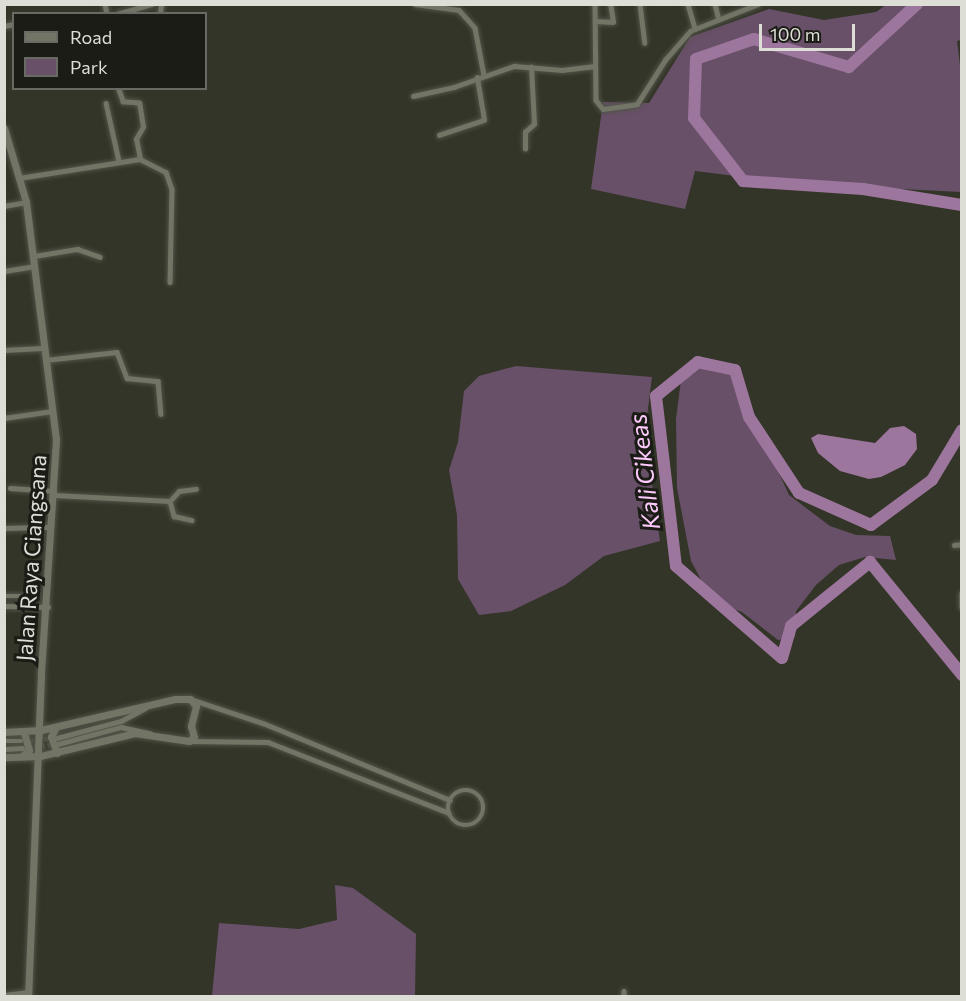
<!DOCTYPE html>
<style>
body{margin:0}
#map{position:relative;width:966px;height:1001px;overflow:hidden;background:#333528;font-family:Commissioner,sans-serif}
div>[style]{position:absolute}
.green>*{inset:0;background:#685068}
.water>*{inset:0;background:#9d769d}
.river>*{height:12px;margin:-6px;padding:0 6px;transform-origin:6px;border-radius:6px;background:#9d769d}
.street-tunnel>*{height:4.5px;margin-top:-2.25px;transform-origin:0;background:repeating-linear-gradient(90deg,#4c4e42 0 4.5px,transparent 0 6.5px)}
.roads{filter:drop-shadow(0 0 2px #515348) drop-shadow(0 0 2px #515348)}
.street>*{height:4.5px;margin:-2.25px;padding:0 2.25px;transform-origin:2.25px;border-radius:2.25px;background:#727566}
.street>.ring{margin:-2.25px;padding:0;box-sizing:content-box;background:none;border:4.5px solid #727566;border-radius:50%}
.secondary>*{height:7px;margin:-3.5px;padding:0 3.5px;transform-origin:3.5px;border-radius:3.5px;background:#727566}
span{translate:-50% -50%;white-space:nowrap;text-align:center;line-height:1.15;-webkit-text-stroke:6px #1b1c16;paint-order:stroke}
.street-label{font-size:22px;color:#ddded6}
.water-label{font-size:24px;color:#fccbfc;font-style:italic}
.frame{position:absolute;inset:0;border:6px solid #ddded6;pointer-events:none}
.legend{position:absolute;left:12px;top:12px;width:195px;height:78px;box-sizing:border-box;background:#1b1c16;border:2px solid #696a63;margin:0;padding:8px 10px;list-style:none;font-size:18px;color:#ddded6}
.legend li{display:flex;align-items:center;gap:12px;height:30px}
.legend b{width:30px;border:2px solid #696a63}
.scale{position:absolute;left:759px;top:24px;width:96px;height:27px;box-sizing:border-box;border:3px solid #ddded6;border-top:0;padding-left:8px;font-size:18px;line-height:21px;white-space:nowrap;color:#ddded6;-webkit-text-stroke:4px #1b1c16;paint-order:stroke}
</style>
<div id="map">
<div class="green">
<div style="clip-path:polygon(886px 5px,961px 5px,961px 40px,957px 41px,962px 82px,961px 192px,802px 184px,695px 171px,685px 209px,591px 189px,603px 102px,649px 103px,690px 37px,769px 9px,824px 20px,876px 12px)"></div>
<div style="clip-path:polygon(706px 361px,723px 362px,737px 381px,789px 495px,830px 526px,856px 535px,890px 536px,896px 560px,865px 557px,839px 565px,816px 585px,796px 611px,795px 637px,778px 640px,742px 612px,713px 602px,691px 561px,677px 488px,676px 419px,681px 380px)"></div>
<div style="clip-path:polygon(516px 366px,652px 377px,645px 432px,660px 541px,604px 556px,565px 585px,511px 611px,479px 615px,458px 579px,457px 515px,449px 470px,458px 442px,464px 391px,479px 376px)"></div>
<div style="clip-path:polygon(335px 885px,353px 888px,416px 934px,415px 996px,212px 996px,219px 923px,299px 929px,337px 920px)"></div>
</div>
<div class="water">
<div style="clip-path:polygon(904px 426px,916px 434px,917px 449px,905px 465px,881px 477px,869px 479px,840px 471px,818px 453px,811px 438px,818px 434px,875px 443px,890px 428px)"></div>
</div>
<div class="river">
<div style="left:917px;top:4px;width:93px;rotate:137.2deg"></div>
<div style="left:849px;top:67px;width:99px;rotate:-163.6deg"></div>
<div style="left:754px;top:39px;width:61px;rotate:161deg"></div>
<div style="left:696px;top:59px;width:59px;rotate:91.9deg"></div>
<div style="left:694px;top:118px;width:80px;rotate:52.1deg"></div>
<div style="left:743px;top:181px;width:120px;rotate:3.8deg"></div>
<div style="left:863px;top:189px;width:100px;rotate:9.2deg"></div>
<div style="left:962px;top:430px;width:58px;rotate:121deg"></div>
<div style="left:932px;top:480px;width:76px;rotate:143.6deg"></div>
<div style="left:871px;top:525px;width:79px;rotate:-156deg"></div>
<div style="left:799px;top:493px;width:91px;rotate:-123.3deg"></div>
<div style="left:749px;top:417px;width:49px;rotate:-106.6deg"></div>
<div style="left:735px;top:370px;width:38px;rotate:-168deg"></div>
<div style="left:698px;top:362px;width:54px;rotate:141deg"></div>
<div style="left:656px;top:396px;width:171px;rotate:83.3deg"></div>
<div style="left:676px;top:566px;width:140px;rotate:41deg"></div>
<div style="left:782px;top:658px;width:33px;rotate:-74deg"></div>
<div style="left:791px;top:626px;width:102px;rotate:-39deg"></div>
<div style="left:870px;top:562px;width:146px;rotate:50.8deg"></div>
</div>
<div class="street-tunnel">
<div style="left:24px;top:741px;width:27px;rotate:-6deg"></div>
<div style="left:28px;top:747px;width:28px;rotate:-6deg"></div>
</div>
<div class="roads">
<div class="street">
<div style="left:105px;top:4px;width:10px;rotate:79deg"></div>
<div style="left:415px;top:4px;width:44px;rotate:7.8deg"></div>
<div style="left:459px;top:10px;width:24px;rotate:48deg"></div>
<div style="left:475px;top:28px;width:48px;rotate:79.2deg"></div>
<div style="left:595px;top:4px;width:96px;rotate:89.4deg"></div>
<div style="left:596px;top:100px;width:11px;rotate:52deg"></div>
<div style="left:603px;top:109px;width:34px;rotate:-8deg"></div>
<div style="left:637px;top:104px;width:52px;rotate:-57.5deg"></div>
<div style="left:665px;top:60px;width:38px;rotate:-49deg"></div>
<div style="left:690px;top:31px;width:73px;rotate:-21.7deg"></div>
<div style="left:640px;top:4px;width:39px;rotate:83deg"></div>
<div style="left:688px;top:4px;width:26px;rotate:74deg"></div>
<div style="left:715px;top:4px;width:16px;rotate:76deg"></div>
<div style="left:117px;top:14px;width:37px;rotate:-16deg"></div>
<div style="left:160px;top:14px;width:10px;rotate:-84deg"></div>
<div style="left:595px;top:21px;width:18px;rotate:3deg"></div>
<div style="left:613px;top:22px;width:18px;rotate:-99deg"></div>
<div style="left:4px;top:26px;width:10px;rotate:-11deg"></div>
<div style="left:413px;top:96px;width:42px;rotate:-12.4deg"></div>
<div style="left:454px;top:87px;width:64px;rotate:-19.3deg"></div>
<div style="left:514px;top:66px;width:48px;rotate:4.8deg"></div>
<div style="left:562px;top:70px;width:33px;rotate:-7deg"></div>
<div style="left:106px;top:103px;width:59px;rotate:77.4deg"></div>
<div style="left:439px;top:135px;width:47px;rotate:-18.4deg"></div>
<div style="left:484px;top:120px;width:43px;rotate:-99.5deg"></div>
<div style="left:525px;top:149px;width:17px;rotate:-90deg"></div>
<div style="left:525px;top:132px;width:12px;rotate:-42deg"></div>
<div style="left:534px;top:124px;width:57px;rotate:-93deg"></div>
<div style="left:140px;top:159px;width:29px;rotate:27deg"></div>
<div style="left:166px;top:172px;width:18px;rotate:71deg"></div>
<div style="left:172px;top:189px;width:93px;rotate:91.2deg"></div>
<div style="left:19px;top:178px;width:122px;rotate:-8.9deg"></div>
<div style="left:140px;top:159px;width:20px;rotate:-101deg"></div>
<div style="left:136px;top:139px;width:14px;rotate:-60deg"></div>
<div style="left:143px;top:127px;width:24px;rotate:-99deg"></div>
<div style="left:139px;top:103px;width:16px;rotate:-176deg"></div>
<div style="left:123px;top:102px;width:15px;rotate:-110deg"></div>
<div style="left:4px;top:206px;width:22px;rotate:-10deg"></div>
<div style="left:34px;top:256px;width:44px;rotate:-9.2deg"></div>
<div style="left:77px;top:249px;width:24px;rotate:19deg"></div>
<div style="left:4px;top:271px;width:30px;rotate:-9deg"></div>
<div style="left:4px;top:350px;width:38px;rotate:-3deg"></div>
<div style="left:45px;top:360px;width:72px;rotate:-6.3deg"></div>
<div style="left:117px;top:352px;width:28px;rotate:69deg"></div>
<div style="left:127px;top:378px;width:31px;rotate:6deg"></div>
<div style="left:158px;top:381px;width:33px;rotate:85deg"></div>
<div style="left:4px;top:418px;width:49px;rotate:-8.1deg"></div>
<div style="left:10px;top:488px;width:44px;rotate:3.9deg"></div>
<div style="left:54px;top:495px;width:116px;rotate:3deg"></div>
<div style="left:170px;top:501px;width:16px;rotate:75deg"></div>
<div style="left:174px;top:516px;width:18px;rotate:13deg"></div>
<div style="left:170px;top:501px;width:13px;rotate:-48deg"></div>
<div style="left:179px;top:491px;width:17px;rotate:-7deg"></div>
<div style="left:4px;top:528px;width:43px;rotate:-1.3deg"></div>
<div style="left:954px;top:545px;width:8px;rotate:-7deg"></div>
<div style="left:962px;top:593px;width:14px;rotate:90deg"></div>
<div style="left:4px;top:596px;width:33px"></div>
<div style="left:4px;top:606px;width:44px;rotate:1.3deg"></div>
<div style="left:193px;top:700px;width:74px;rotate:18.2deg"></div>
<div style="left:263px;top:723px;width:202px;rotate:22.4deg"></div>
<div style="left:57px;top:738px;width:66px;rotate:-14.9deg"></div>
<div style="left:121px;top:721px;width:27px;rotate:-28deg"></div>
<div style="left:4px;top:741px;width:17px"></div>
<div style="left:189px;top:741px;width:79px;rotate:0.7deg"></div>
<div style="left:268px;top:742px;width:194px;rotate:21.4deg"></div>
<div style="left:58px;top:744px;width:65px;rotate:-15.1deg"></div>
<div style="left:121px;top:727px;width:30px;rotate:12deg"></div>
<div style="left:4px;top:749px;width:18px;rotate:-3deg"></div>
<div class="ring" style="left:448px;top:790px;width:31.5px;height:31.5px"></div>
<div style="left:624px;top:991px;width:5px;rotate:90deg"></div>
<div style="left:4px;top:995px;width:25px;rotate:-7deg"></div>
</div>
<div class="secondary">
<div style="left:4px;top:128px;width:77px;rotate:73.4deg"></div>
<div style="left:26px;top:202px;width:240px;rotate:82.8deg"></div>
<div style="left:56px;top:440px;width:235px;rotate:93.7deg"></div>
<div style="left:41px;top:675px;width:321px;rotate:92.3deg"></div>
<div style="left:56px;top:727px;width:11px;rotate:117deg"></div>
<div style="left:51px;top:737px;width:17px;rotate:69deg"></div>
<div style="left:4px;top:732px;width:37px;rotate:-3deg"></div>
<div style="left:41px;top:730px;width:138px;rotate:-13deg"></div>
<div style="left:175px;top:699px;width:15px"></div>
<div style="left:190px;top:699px;width:9px;rotate:49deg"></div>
<div style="left:196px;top:706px;width:21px;rotate:104deg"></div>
<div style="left:191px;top:726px;width:11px;rotate:75deg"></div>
<div style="left:194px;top:737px;width:6px;rotate:141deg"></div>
<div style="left:189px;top:741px;width:55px;rotate:-171.6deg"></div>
<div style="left:135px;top:733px;width:98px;rotate:166.4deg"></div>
<div style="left:40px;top:756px;width:36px;rotate:178deg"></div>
<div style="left:22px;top:756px;width:9px;rotate:-41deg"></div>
<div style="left:29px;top:750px;width:19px;rotate:-106deg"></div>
</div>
</div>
<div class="street-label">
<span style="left:31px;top:558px;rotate:-86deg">Jalan Raya Ciangsana</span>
</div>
<div class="water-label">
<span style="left:644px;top:472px;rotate:-97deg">Kali Cikeas</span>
</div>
<div class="frame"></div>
<ul class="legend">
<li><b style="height:8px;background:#727566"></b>Road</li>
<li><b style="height:16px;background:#685068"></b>Park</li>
</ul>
<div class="scale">100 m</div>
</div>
